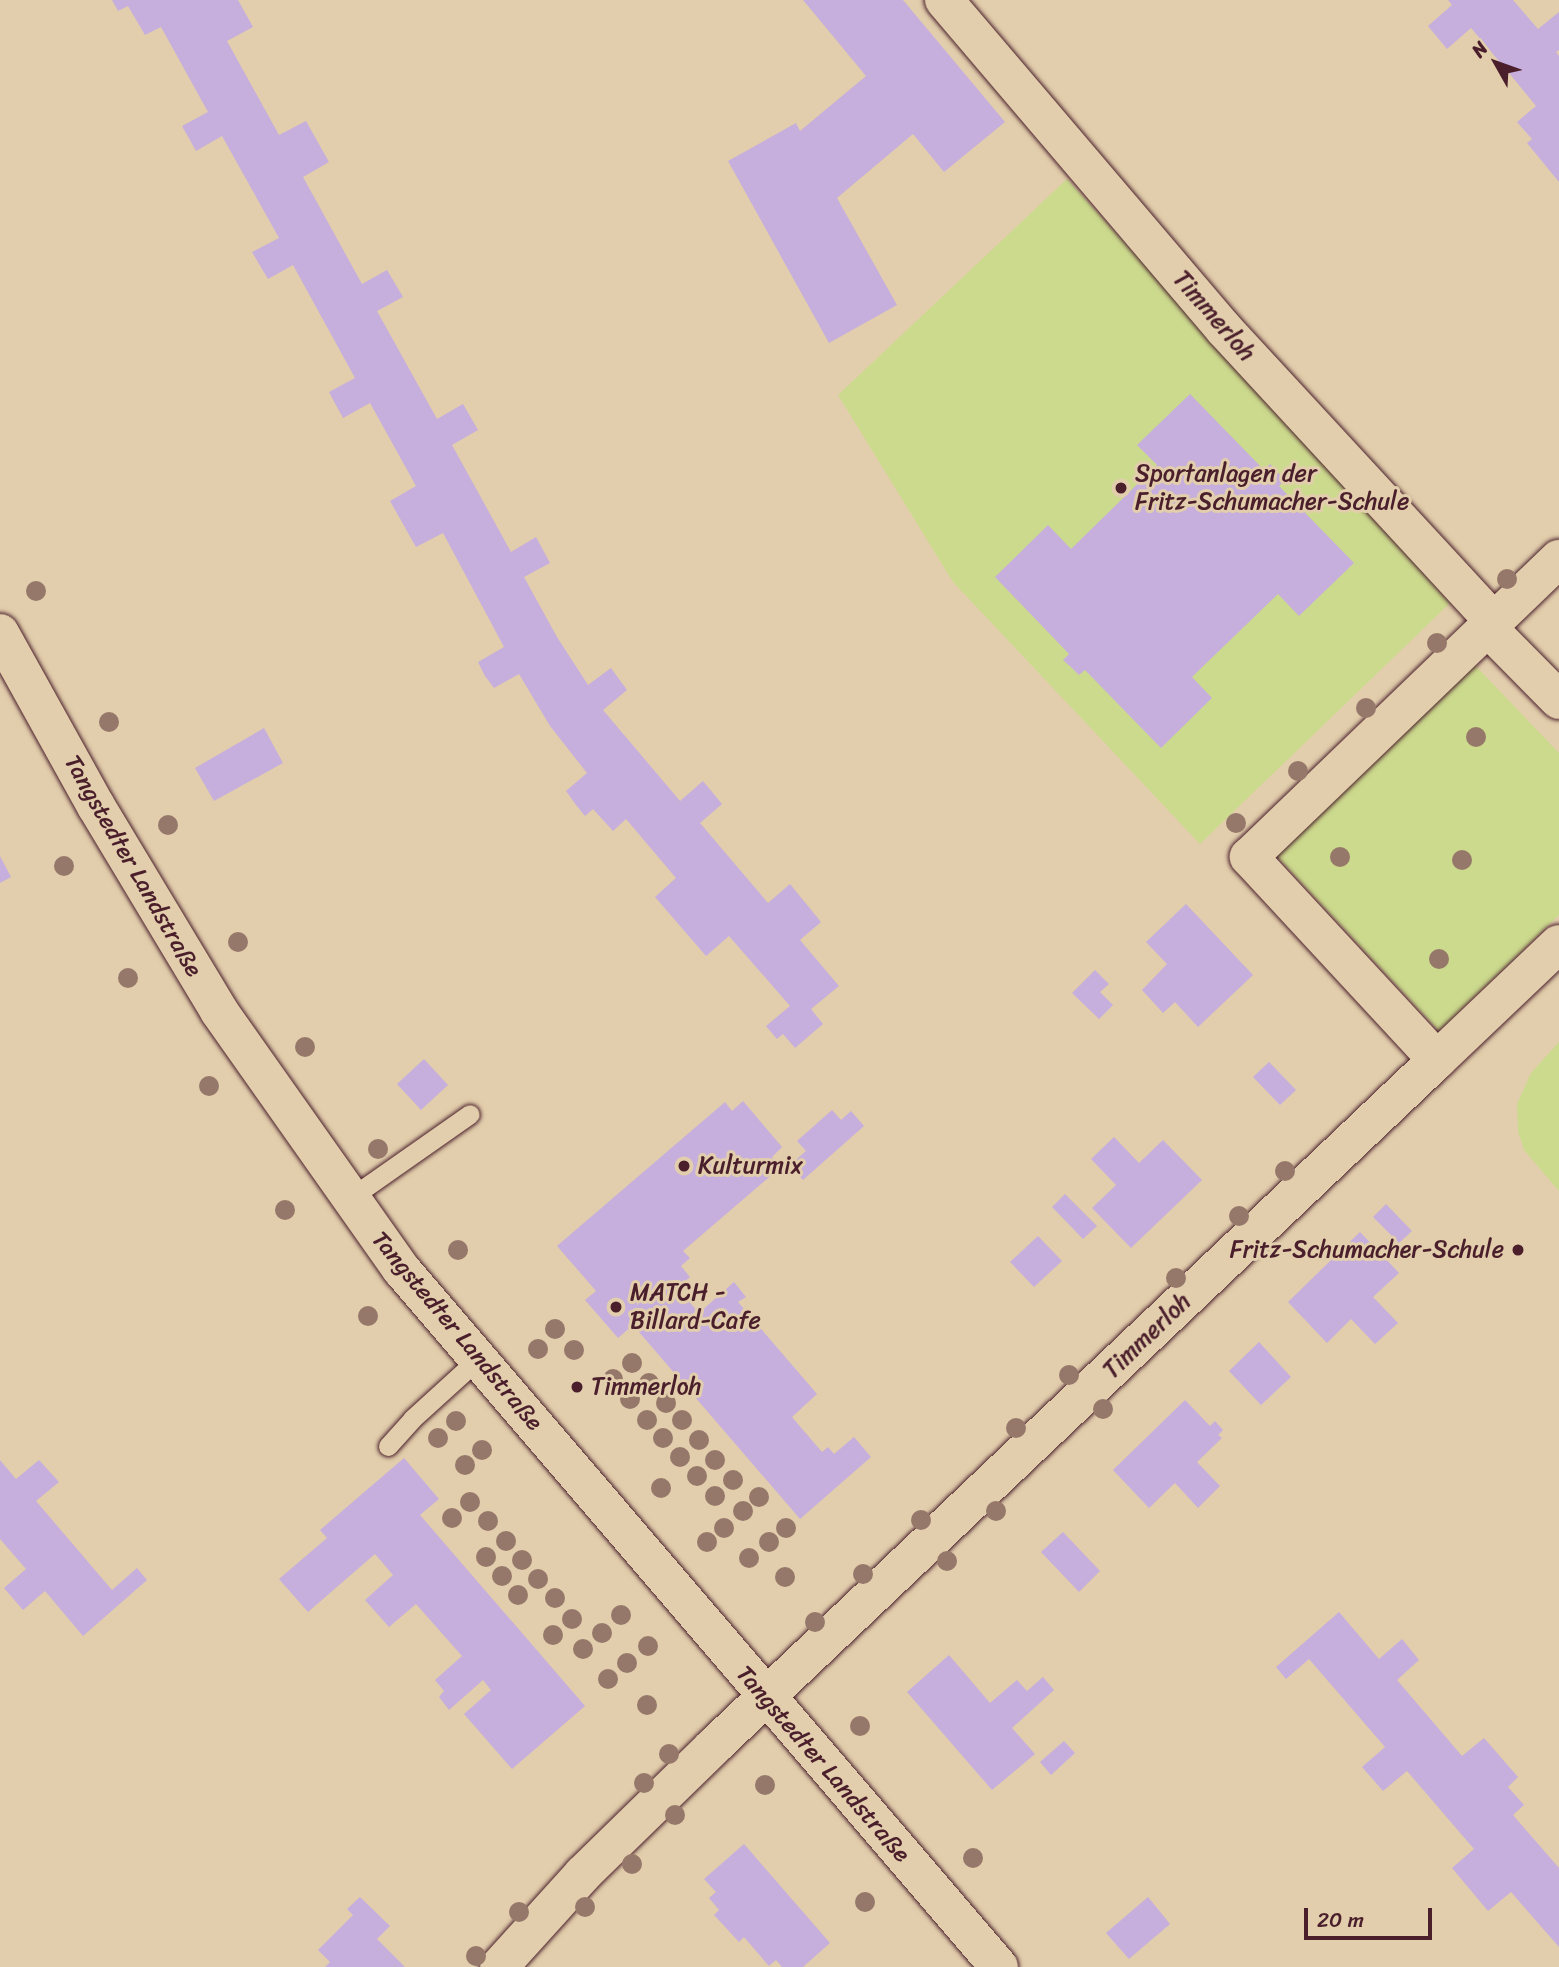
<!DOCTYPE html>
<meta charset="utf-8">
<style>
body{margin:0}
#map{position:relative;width:1559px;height:1967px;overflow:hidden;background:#e2ceac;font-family:Sriracha,sans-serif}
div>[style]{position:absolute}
.green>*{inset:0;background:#ccda8d}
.building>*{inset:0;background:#c6aedd}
.roads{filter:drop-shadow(0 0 2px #4a1f2b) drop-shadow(0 0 2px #4a1f2b)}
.lane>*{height:19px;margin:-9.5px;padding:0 9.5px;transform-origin:9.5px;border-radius:9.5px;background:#e2ceac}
.street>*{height:38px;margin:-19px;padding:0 19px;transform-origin:19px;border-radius:19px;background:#e2ceac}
.secondary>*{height:38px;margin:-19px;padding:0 19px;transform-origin:19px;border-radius:19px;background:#e2ceac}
.trees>*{width:20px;height:20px;margin:-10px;border-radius:50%;background:#96786b}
.dots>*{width:19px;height:19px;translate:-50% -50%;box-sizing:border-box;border:4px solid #e2ceac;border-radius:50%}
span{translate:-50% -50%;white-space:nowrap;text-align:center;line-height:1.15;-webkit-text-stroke:6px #e2ceac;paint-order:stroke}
.street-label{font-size:24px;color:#4a1f2b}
.poi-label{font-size:24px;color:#4a1f2b}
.left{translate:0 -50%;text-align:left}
.right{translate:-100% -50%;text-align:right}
.north{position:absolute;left:1461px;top:28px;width:70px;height:70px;-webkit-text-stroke:5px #e2ceac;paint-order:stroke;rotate:310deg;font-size:19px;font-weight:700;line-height:28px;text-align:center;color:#4a1f2b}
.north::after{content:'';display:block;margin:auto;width:24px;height:32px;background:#4a1f2b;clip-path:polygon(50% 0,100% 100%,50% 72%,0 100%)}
.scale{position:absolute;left:1304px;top:1908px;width:128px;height:32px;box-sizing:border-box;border:4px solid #4a1f2b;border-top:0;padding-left:9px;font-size:21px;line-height:24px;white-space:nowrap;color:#4a1f2b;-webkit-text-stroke:5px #e2ceac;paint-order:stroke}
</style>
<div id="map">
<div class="green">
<div style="clip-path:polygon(1067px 179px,1450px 603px,1200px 844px,953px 582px,838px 395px)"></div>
<div style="clip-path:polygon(1470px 660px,1559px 753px,1559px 915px,1439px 1031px,1272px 851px)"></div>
<div style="clip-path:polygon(1559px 1042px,1559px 1191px,1524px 1150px,1518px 1131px,1517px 1104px,1531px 1073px)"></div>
</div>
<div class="building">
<div style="clip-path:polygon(112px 0,238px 0,253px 27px,227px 41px,279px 135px,306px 121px,329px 162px,303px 177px,362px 284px,387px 270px,403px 297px,377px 311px,437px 419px,463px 404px,478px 430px,452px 445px,511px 552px,536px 537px,550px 563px,524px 577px,557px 637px,588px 685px,611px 668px,627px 690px,603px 710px,680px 801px,703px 781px,722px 804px,700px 823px,768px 903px,790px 884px,821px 922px,800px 940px,839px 986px,811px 1009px,823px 1024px,795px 1048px,783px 1034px,777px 1039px,766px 1026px,790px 1006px,729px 936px,706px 956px,655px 897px,676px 878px,626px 819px,613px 831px,593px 809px,585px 816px,576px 805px,566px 791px,587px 773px,550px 726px,519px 674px,494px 688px,485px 676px,478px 662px,504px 647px,443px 533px,416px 547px,390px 501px,416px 486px,370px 403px,343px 418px,337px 407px,329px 392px,355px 378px,293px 265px,268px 279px,252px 252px,279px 238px,222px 136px,196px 151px,182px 126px,208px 112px,161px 27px,145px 35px,128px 6px,118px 11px)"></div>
<div style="clip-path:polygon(803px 0,903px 0,1005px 122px,944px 172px,913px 134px,837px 198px,897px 305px,829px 343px,728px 161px,796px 123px,800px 131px,866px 76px)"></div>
<div style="clip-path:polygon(1448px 0,1513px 0,1538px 29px,1559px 12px,1559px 50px,1556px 52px,1559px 56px,1559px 182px,1527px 143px,1532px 139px,1517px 122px,1536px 106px,1509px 73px,1471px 28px,1447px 49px,1428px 26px,1452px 5px)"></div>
<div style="clip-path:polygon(1190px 394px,1264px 470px,1270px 464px,1285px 480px,1279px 486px,1354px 563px,1299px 616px,1278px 594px,1192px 677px,1212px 698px,1161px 748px,1085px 670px,1079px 675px,1072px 668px,1063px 660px,1069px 654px,995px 577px,1048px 525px,1071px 549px,1157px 465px,1137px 445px)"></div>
<div style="clip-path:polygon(264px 728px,283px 763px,214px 801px,195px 768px)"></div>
<div style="clip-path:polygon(0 856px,11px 877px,0 883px)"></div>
<div style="clip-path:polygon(1186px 904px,1253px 975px,1198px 1027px,1175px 1002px,1163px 1013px,1142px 990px,1167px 964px,1146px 942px)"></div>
<div style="clip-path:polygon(1095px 970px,1109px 984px,1100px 992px,1113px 1005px,1099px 1019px,1072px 993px)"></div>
<div style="clip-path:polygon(424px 1059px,448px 1085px,421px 1110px,397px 1084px)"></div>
<div style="clip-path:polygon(1269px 1062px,1296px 1090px,1280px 1105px,1253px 1077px)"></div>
<div style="clip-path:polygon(743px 1101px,782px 1147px,772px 1157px,781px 1167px,683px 1251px,690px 1258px,681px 1266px,690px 1277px,677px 1288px,699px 1313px,734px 1282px,746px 1297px,738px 1302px,817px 1394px,792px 1417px,822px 1452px,828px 1447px,834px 1454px,854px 1437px,871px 1457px,800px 1519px,633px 1325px,618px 1338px,585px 1300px,596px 1291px,557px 1246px,725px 1102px,732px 1111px)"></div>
<div style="clip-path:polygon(832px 1110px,841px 1120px,851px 1111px,864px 1126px,803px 1180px,790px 1165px,806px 1151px,797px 1141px)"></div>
<div style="clip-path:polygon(1114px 1137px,1139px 1163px,1163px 1140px,1202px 1180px,1131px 1248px,1092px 1208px,1116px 1185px,1091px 1159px)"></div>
<div style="clip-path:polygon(1065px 1194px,1097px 1226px,1083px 1239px,1052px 1207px)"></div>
<div style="clip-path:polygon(1386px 1204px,1412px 1231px,1399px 1243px,1373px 1217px)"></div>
<div style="clip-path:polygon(1360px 1232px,1399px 1273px,1373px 1297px,1398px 1323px,1375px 1344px,1351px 1319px,1327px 1343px,1288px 1302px)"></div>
<div style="clip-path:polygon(1038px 1236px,1062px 1261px,1034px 1287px,1010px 1262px)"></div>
<div style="clip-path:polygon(1259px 1342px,1291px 1377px,1261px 1405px,1229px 1371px)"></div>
<div style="clip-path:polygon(1185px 1400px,1210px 1426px,1215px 1421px,1223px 1430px,1218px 1435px,1222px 1438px,1197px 1462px,1220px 1486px,1198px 1508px,1175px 1483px,1149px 1508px,1113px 1470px)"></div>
<div style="clip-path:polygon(404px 1458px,439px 1499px,420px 1515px,585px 1706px,512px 1769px,464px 1714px,491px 1690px,483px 1680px,449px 1710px,439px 1697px,444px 1691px,435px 1680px,462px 1656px,416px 1604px,389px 1627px,365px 1600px,393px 1575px,375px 1554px,308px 1612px,279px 1579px,327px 1538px,320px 1530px)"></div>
<div style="clip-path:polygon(0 1460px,16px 1479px,39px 1460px,59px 1482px,36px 1501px,112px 1590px,137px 1568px,147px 1580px,83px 1636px,45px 1591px,23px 1610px,4px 1588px,26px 1569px,0 1539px)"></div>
<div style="clip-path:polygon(1063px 1532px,1100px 1571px,1079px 1592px,1041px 1552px)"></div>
<div style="clip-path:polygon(1339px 1612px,1379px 1659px,1402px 1639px,1419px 1660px,1397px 1680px,1462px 1756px,1484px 1738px,1518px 1777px,1508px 1787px,1524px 1805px,1513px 1815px,1559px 1868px,1559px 1947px,1511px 1892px,1488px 1911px,1452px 1868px,1474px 1849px,1407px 1771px,1383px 1791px,1362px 1767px,1385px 1747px,1309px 1659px,1286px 1679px,1276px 1667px)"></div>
<div style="clip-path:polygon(949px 1655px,990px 1703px,1017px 1680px,1027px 1691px,1043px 1677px,1054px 1690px,1012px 1728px,1035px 1754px,992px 1790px,907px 1692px)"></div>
<div style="clip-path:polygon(1064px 1741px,1075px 1753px,1051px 1775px,1040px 1762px)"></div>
<div style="clip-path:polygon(744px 1844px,830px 1943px,803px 1967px,782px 1967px,776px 1960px,769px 1966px,744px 1937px,739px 1942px,714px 1915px,719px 1910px,709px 1898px,716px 1892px,704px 1879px)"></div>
<div style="clip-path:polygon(360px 1897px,390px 1926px,377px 1939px,405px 1967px,325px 1967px,330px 1962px,318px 1950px,353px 1915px,347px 1909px)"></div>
<div style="clip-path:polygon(1148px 1897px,1170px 1924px,1129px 1959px,1106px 1933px)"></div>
</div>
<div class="roads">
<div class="lane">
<div style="left:350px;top:1198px;width:146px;rotate:-35deg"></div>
<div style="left:388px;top:1446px;width:36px;rotate:-48deg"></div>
<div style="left:412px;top:1419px;width:89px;rotate:-42.3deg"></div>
</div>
<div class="street">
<div style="left:944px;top:0;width:432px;rotate:49.6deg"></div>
<div style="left:1224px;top:329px;width:398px;rotate:47.3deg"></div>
<div style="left:1488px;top:628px;width:101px;rotate:45.4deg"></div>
<div style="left:1437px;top:1060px;width:168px;rotate:-43.6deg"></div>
<div style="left:499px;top:1967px;width:125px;rotate:-47.9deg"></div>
<div style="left:583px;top:1874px;width:182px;rotate:-44.3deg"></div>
<div style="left:713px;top:1747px;width:998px;rotate:-43.5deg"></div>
<div style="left:1437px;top:1060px;width:277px;rotate:-132.8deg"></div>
<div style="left:1249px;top:857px;width:430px;rotate:-43.9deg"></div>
</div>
<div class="secondary">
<div style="left:0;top:633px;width:198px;rotate:61deg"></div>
<div style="left:96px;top:806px;width:239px;rotate:59deg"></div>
<div style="left:219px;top:1011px;width:316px;rotate:54.8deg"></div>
<div style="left:401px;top:1269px;width:919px;rotate:49.41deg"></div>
</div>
</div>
<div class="trees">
<div style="left:1507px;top:579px"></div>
<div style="left:36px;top:591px"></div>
<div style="left:1437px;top:643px"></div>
<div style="left:1366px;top:708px"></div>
<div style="left:109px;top:722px"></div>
<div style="left:1476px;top:737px"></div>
<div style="left:1298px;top:771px"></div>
<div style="left:1236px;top:823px"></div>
<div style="left:168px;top:825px"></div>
<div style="left:1340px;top:857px"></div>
<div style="left:1462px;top:860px"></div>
<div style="left:64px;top:866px"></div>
<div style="left:238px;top:942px"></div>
<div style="left:1439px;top:959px"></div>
<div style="left:128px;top:978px"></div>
<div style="left:305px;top:1047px"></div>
<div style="left:209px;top:1086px"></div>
<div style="left:378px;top:1149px"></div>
<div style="left:1285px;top:1171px"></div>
<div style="left:285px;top:1210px"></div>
<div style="left:1239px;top:1216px"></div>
<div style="left:458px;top:1250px"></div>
<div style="left:1176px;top:1278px"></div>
<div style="left:368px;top:1316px"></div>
<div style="left:555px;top:1329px"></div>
<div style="left:538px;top:1349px"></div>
<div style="left:574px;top:1350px"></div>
<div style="left:632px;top:1363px"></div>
<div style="left:1069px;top:1375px"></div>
<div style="left:613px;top:1379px"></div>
<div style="left:649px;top:1383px"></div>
<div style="left:630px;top:1399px"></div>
<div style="left:666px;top:1403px"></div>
<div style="left:1103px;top:1409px"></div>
<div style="left:647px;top:1420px"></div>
<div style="left:682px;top:1420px"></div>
<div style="left:456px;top:1421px"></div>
<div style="left:1016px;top:1428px"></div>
<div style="left:438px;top:1438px"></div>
<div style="left:663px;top:1438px"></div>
<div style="left:699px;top:1440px"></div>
<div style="left:482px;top:1450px"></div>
<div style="left:680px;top:1457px"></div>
<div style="left:715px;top:1460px"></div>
<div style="left:465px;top:1465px"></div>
<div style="left:697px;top:1476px"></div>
<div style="left:733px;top:1480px"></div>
<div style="left:661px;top:1488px"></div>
<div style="left:715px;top:1496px"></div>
<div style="left:759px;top:1497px"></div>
<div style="left:470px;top:1502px"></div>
<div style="left:743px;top:1511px"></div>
<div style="left:996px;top:1511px"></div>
<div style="left:452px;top:1518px"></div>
<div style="left:921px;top:1520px"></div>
<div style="left:488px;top:1521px"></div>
<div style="left:724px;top:1528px"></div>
<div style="left:786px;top:1528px"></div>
<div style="left:506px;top:1541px"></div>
<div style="left:707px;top:1542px"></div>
<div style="left:769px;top:1542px"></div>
<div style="left:486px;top:1557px"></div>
<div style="left:749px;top:1558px"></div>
<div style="left:522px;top:1560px"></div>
<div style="left:947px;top:1561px"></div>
<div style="left:863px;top:1574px"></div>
<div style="left:502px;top:1576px"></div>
<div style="left:785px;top:1577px"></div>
<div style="left:538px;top:1579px"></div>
<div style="left:518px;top:1595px"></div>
<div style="left:555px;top:1598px"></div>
<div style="left:621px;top:1615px"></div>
<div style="left:572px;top:1619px"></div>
<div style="left:815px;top:1622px"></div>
<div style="left:602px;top:1633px"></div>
<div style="left:553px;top:1635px"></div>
<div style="left:648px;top:1646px"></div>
<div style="left:583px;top:1649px"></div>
<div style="left:627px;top:1663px"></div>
<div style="left:608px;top:1679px"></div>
<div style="left:647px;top:1705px"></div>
<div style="left:860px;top:1726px"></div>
<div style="left:669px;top:1754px"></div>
<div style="left:644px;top:1783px"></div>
<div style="left:765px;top:1785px"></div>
<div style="left:675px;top:1815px"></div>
<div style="left:973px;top:1858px"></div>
<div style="left:632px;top:1864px"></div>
<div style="left:865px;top:1902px"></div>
<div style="left:585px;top:1907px"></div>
<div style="left:519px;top:1912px"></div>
<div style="left:476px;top:1956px"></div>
</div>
<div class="dots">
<div style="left:1121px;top:488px;background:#4a1f2b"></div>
<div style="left:684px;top:1166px;background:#4a1f2b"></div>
<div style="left:1518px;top:1250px;background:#4a1f2b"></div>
<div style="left:616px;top:1307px;background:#4a1f2b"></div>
<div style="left:577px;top:1387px;background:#4a1f2b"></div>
</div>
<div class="street-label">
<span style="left:1214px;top:316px;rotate:49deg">Timmerloh</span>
<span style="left:133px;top:866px;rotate:60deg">Tangstedter Landstraße</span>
<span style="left:457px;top:1331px;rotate:50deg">Tangstedter Landstraße</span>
<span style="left:1147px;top:1336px;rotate:-44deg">Timmerloh</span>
<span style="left:823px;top:1764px;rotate:49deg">Tangstedter Landstraße</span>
</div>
<div class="poi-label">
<span class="left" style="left:1135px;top:488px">Sportanlagen der<br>Fritz-Schumacher-Schule</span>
<span class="left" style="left:698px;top:1166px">Kulturmix</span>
<span class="right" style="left:1504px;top:1250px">Fritz-Schumacher-Schule</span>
<span class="left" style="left:630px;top:1307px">MATCH -<br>Billard-Cafe</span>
<span class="left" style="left:591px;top:1387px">Timmerloh</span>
</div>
<div class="north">N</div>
<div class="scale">20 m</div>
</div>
